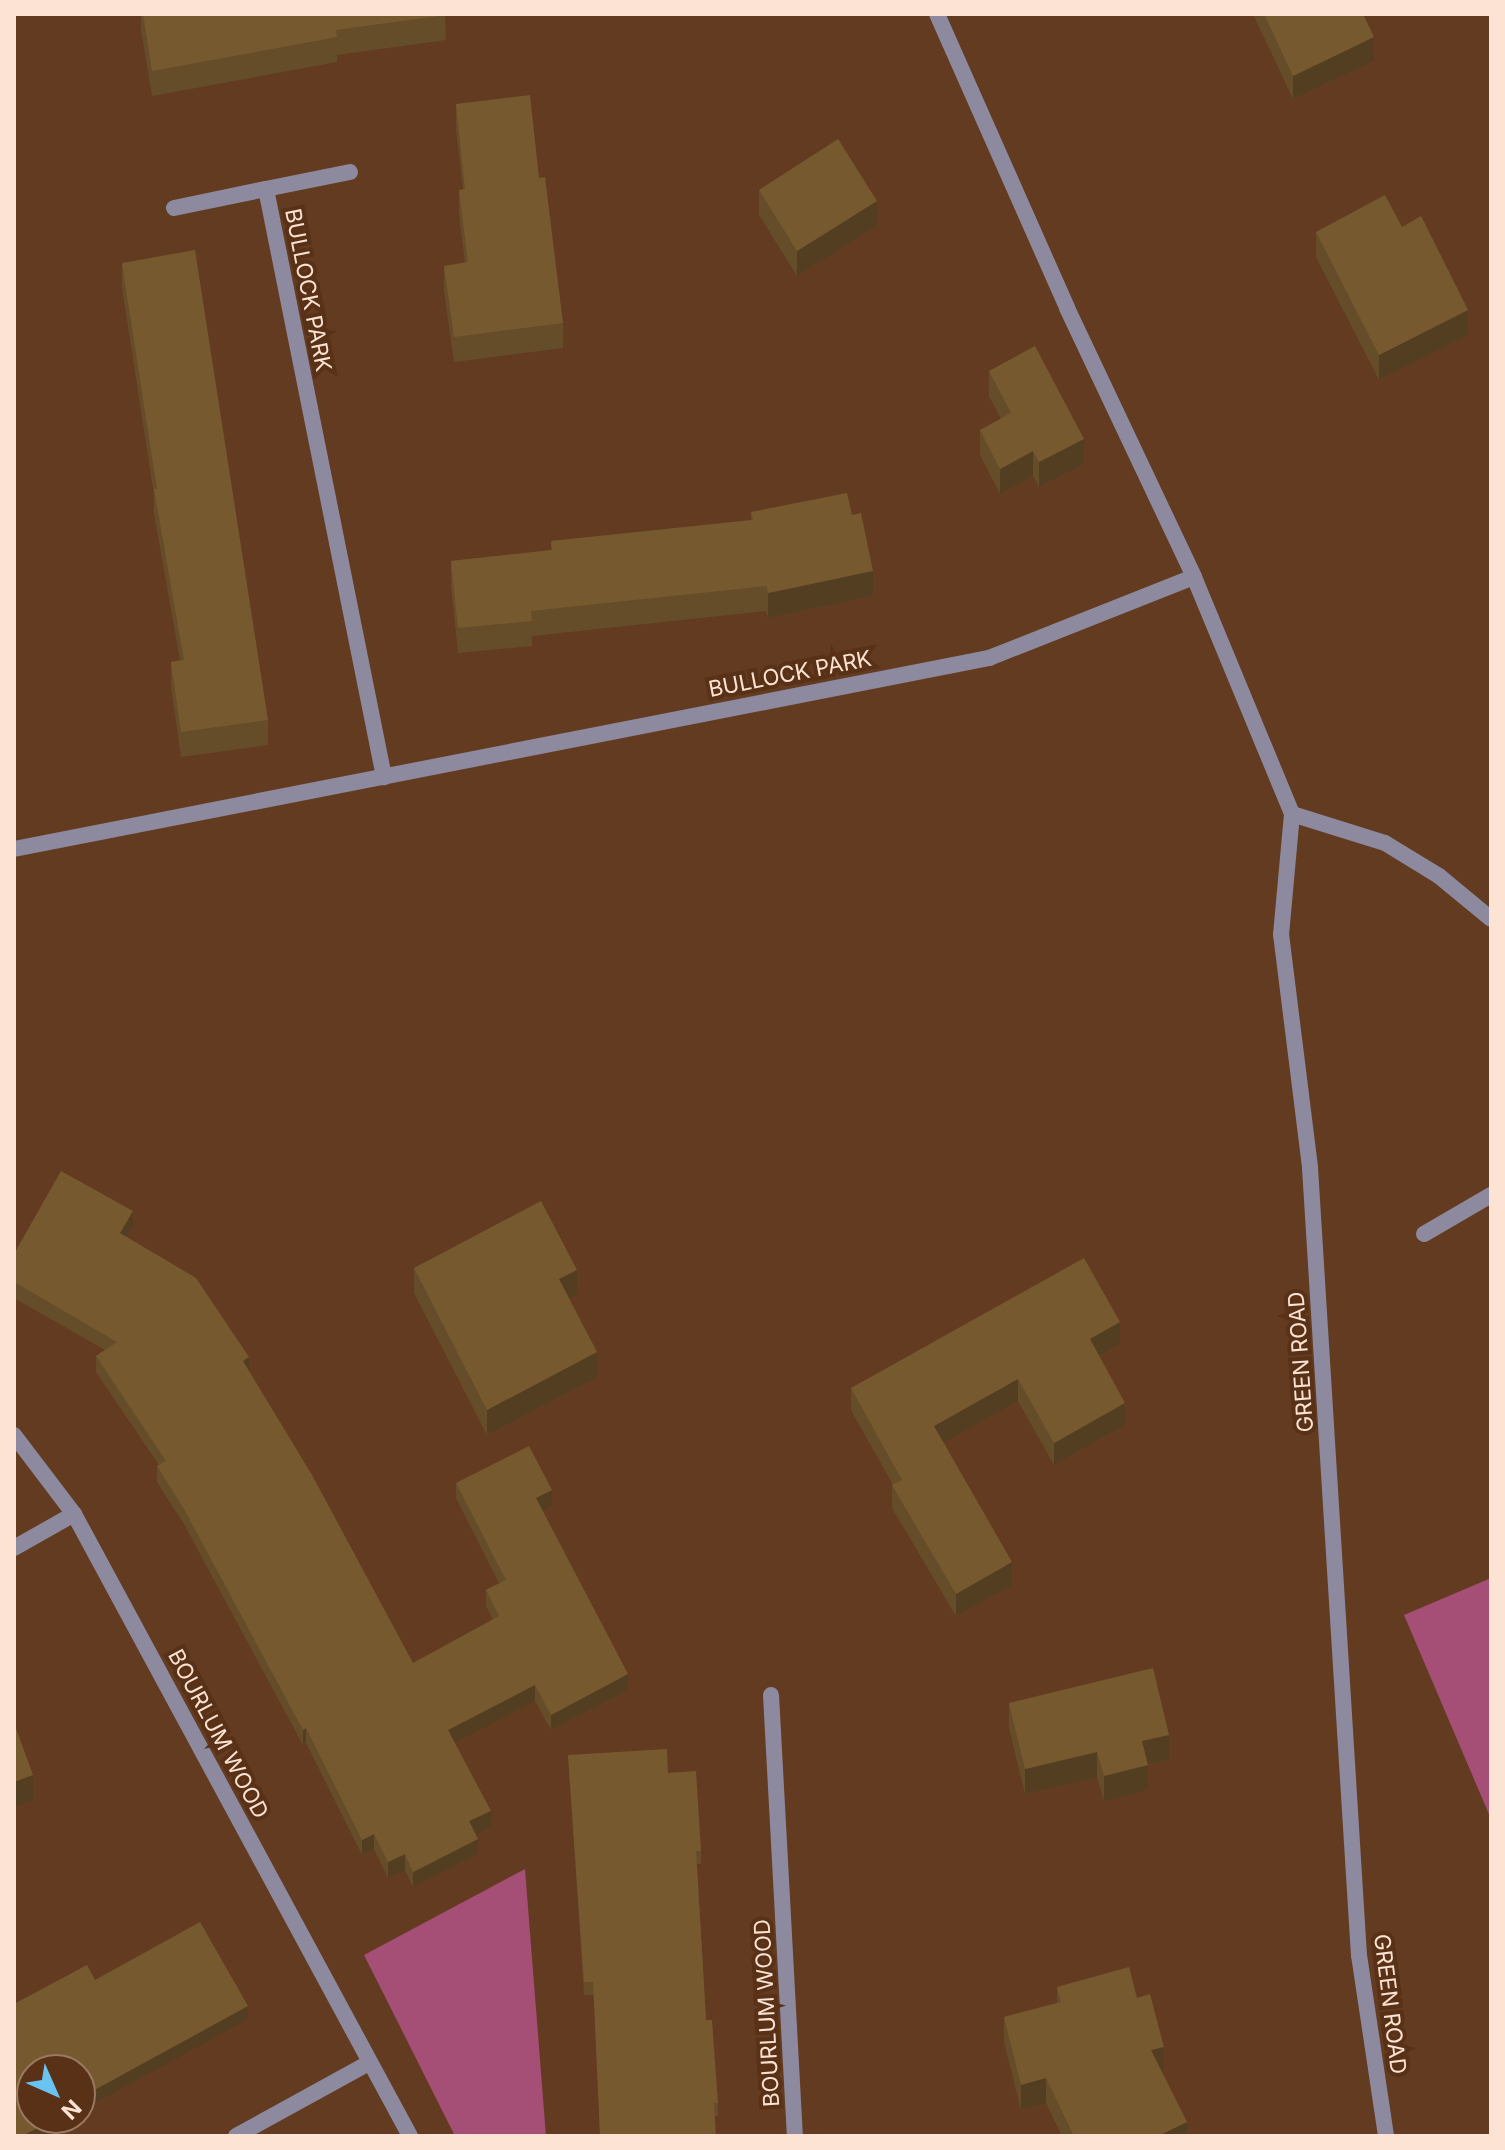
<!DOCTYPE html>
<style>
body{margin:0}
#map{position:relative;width:1505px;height:2150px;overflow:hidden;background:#633b20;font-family:Inter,sans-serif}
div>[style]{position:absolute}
.green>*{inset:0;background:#a54e76}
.service>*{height:16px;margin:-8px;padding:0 8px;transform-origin:8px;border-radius:8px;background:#8d8a9f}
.minor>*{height:16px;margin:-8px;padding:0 8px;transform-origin:8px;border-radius:8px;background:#8d8a9f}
.tertiary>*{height:16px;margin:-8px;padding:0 8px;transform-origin:8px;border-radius:8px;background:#8d8a9f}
.wall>*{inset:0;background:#664d29}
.shaded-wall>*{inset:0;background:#533e22}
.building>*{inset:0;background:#775930}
span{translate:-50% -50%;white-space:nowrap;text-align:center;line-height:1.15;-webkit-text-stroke:8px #583116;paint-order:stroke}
.street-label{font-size:22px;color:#fce3d4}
.frame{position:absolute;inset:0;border:16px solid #fce3d4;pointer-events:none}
.north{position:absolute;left:16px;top:2054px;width:80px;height:80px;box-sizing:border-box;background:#583116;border:2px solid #9a7862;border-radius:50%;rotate:135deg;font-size:22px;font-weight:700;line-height:32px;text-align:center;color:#fce3d4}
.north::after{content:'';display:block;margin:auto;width:28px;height:36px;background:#6ac3f1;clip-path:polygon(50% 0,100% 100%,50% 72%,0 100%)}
</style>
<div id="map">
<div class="green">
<div style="clip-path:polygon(1491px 1578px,1491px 1819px,1404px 1615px)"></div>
<div style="clip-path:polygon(525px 1869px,546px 2136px,455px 2136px,364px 1955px)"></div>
</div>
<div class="service">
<div style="left:1424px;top:1234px;width:78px;rotate:-30.2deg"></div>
</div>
<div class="minor">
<div style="left:350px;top:172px;width:86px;rotate:168.6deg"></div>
<div style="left:266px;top:189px;width:600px;rotate:78.65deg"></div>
<div style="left:174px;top:208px;width:94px;rotate:-11.7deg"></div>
<div style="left:14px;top:849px;width:994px;rotate:-11.08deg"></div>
<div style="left:989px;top:658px;width:220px;rotate:-21.6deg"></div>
<div style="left:14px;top:1435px;width:99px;rotate:52.8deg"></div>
<div style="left:74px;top:1514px;width:707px;rotate:61.62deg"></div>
<div style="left:14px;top:1548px;width:69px;rotate:-29.5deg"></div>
<div style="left:771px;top:1695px;width:442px;rotate:86.9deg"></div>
<div style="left:236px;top:2136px;width:152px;rotate:-28.8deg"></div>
</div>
<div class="tertiary">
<div style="left:937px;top:14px;width:321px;rotate:66.1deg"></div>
<div style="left:1067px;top:308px;width:297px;rotate:64.7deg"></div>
<div style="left:1194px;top:577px;width:256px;rotate:67.5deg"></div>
<div style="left:1292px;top:814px;width:121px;rotate:95.2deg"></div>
<div style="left:1281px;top:934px;width:236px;rotate:82.9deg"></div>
<div style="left:1310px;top:1168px;width:789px;rotate:86.44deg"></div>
<div style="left:1359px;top:1955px;width:183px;rotate:81.5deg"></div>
<div style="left:1292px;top:814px;width:97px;rotate:17.3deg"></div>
<div style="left:1385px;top:843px;width:63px;rotate:31.4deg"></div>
<div style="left:1439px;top:876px;width:67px;rotate:39.6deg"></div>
</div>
<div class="wall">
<div style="clip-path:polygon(141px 14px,445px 14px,446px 40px,337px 55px,337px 62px,152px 96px,141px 29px)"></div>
<div style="clip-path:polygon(1253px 14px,1363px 14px,1374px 61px,1293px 99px)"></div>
<div style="clip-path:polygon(456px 104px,539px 178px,563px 323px,563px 348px,454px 362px,444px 291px,444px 266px,465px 263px,459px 215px,459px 190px,463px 189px,456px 129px)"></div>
<div style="clip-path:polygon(759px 190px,877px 226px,797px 276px,759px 215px)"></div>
<div style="clip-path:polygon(1402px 227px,1468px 335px,1379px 380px,1316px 257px,1316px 232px)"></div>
<div style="clip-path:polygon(122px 263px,268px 720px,268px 745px,181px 757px,171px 687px,171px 662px,180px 660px,154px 514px,154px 495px,122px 288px)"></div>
<div style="clip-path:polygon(989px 371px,1084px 464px,1039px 487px,1033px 476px,1000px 494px,980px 455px,980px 430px,1001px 419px,989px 396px)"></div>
<div style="clip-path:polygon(751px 512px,873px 596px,768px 618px,766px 611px,532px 636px,532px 646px,458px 653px,451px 586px,451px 561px,551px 550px,551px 541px,751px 520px)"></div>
<div style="clip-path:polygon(133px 1226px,127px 1237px,249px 1371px,413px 1663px,493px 1620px,486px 1606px,486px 1590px,499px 1583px,456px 1498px,456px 1483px,552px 1506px,542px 1510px,628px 1690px,551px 1730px,535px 1701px,454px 1742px,491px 1827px,475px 1834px,478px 1854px,413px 1887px,405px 1870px,388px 1878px,374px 1849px,362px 1855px,306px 1743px,303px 1745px,184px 1524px,157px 1482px,157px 1466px,159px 1465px,96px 1372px,96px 1356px,105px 1350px,14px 1298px,14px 1254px)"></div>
<div style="clip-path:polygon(414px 1268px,577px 1295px,569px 1299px,597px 1377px,487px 1435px,414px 1293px)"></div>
<div style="clip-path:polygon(1120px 1344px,1099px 1356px,1125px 1425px,1054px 1465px,1018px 1401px,944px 1442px,1012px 1585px,956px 1616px,892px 1508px,892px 1485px,893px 1485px,851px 1410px,851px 1388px)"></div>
<div style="clip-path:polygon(1009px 1703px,1169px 1760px,1148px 1765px,1148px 1790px,1104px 1801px,1097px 1777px,1025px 1794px,1009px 1728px)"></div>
<div style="clip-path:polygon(568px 1755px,668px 1773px,701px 1851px,701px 1864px,697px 1864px,706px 2020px,718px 2103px,718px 2116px,715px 2116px,593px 1995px,584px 1995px)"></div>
<div style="clip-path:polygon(1057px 1987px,1137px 1998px,1164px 2072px,1162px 2073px,1187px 2136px,1062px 2136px,1046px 2103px,1021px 2110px,1004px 2042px,1004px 2017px,1057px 2003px)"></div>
</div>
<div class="shaded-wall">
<div style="clip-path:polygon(1374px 37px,1374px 61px,1293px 99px,1293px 76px)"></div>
<div style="clip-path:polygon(877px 201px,877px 226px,797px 276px,797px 251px)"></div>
<div style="clip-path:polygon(1468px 310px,1468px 335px,1379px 380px,1379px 355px)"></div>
<div style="clip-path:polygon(1084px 439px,1084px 464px,1039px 487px,1039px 462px)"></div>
<div style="clip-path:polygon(1033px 451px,1033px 476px,1000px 494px,1000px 469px)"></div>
<div style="clip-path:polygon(873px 571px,873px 596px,768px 618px,768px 593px)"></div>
<div style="clip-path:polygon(133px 1211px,133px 1226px,120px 1249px,120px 1233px)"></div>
<div style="clip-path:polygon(577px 1270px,577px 1295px,559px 1304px,559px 1279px)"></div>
<div style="clip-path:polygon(1120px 1322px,1120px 1344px,1090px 1361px,1090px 1339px)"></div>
<div style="clip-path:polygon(597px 1352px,597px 1377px,487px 1435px,487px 1410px)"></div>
<div style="clip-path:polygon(249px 1357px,249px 1373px,243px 1361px)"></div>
<div style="clip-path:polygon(1018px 1379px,1018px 1401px,934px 1448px,934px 1426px)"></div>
<div style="clip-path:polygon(1125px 1403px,1125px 1425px,1054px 1465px,1054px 1443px)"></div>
<div style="clip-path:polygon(552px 1490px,552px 1506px,536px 1514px,536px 1498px)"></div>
<div style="clip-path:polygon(1012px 1562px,1012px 1585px,956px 1616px,956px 1594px)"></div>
<div style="clip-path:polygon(628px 1674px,628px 1690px,551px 1730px,551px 1715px)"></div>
<div style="clip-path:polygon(535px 1685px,535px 1701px,448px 1746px,448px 1730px)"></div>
<div style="clip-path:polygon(306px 1728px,306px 1743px,303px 1745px,303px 1730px)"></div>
<div style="clip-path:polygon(1169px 1735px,1169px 1760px,1142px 1766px,1142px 1741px)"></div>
<div style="clip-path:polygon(1097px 1752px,1097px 1777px,1025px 1794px,1025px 1769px)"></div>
<div style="clip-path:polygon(1148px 1765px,1148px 1790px,1104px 1801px,1104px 1776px)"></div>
<div style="clip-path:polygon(33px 1775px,33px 1800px,14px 1807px,14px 1782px)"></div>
<div style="clip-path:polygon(491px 1811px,491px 1827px,469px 1837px,469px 1821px)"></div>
<div style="clip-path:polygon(374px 1834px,374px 1849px,362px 1855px,362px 1840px)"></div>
<div style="clip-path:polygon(478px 1839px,478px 1854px,413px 1887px,413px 1872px)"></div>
<div style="clip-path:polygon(405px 1854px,405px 1870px,388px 1878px,388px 1862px)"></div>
<div style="clip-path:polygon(248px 2006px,248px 2019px,80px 2111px,80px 2098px)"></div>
<div style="clip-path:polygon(1164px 2047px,1164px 2072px,1151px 2075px,1151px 2050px)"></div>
<div style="clip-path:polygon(1046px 2078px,1046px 2103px,1021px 2110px,1021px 2085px)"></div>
<div style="clip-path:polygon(51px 2118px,68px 2118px,54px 2126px,54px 2132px,47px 2136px,22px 2136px)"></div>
<div style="clip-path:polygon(1187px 2122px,1187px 2136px,1158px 2136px)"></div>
</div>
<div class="building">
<div style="clip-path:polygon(143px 14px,445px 14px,446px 15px,336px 30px,337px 37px,152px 71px)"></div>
<div style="clip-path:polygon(1264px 14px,1363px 14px,1374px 37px,1293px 76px)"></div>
<div style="clip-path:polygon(530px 95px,539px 178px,545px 177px,563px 323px,454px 337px,444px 266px,468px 262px,459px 190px,465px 189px,456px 104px)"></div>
<div style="clip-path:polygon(838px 139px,877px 201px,797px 251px,759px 190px)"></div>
<div style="clip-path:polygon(1385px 195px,1402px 227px,1421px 216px,1468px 310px,1379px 355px,1316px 232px)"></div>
<div style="clip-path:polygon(195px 250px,268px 720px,181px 732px,171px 662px,184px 660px,154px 489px,157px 489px,122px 263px)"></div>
<div style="clip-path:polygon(1035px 346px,1084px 439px,1039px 462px,1033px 451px,1000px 469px,980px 430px,1011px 413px,989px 371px)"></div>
<div style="clip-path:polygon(847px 493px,852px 515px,861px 513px,873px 571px,768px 593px,766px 586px,531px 611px,532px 621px,458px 628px,451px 561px,552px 550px,551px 541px,753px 520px,751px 512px)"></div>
<div style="clip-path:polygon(61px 1171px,133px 1211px,120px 1233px,196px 1278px,249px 1357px,243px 1361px,312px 1475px,413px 1663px,499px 1616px,486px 1590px,506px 1580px,456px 1483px,529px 1446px,552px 1490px,536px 1498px,628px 1674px,551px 1715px,535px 1685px,448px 1730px,491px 1811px,469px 1821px,478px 1839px,413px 1872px,405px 1854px,388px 1862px,374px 1834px,362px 1840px,306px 1728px,303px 1730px,184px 1509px,157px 1466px,166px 1461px,96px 1356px,117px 1342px,14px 1282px,14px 1254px)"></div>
<div style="clip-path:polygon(541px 1201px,577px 1270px,559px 1279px,597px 1352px,487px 1410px,414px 1268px)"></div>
<div style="clip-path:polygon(1084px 1258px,1120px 1322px,1090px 1339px,1125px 1403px,1054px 1443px,1018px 1379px,934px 1426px,1012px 1562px,956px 1594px,892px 1485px,902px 1480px,851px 1388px)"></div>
<div style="clip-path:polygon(1153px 1668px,1169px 1735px,1142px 1741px,1148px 1765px,1104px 1776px,1097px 1752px,1025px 1769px,1009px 1703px)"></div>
<div style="clip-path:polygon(14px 1723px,33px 1775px,14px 1782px)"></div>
<div style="clip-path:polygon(667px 1749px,668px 1773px,696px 1771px,701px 1851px,696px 1851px,706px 2020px,712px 2020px,718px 2103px,714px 2103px,716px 2136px,600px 2136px,593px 1982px,584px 1982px,568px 1755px)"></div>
<div style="clip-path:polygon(200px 1922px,248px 2006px,80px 2098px,80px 2070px,32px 2070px,32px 2118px,53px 2118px,54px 2120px,22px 2136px,14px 2136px,14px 2004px,87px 1965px,95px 1980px)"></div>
<div style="clip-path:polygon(1129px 1967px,1137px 1998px,1150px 1994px,1164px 2047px,1151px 2050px,1187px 2122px,1158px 2136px,1074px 2136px,1046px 2078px,1021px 2085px,1004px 2017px,1061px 2002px,1057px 1987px)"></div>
</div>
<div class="street-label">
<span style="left:308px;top:290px;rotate:79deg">BULLOCK PARK</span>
<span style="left:790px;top:674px;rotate:-11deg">BULLOCK PARK</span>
<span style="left:1301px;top:1362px;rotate:-94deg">GREEN ROAD</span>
<span style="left:218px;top:1734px;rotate:62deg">BOURLUM WOOD</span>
<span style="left:1390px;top:2004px;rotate:83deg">GREEN ROAD</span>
<span style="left:767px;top:2013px;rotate:-93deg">BOURLUM WOOD</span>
</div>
<div class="frame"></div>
<div class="north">N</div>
</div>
